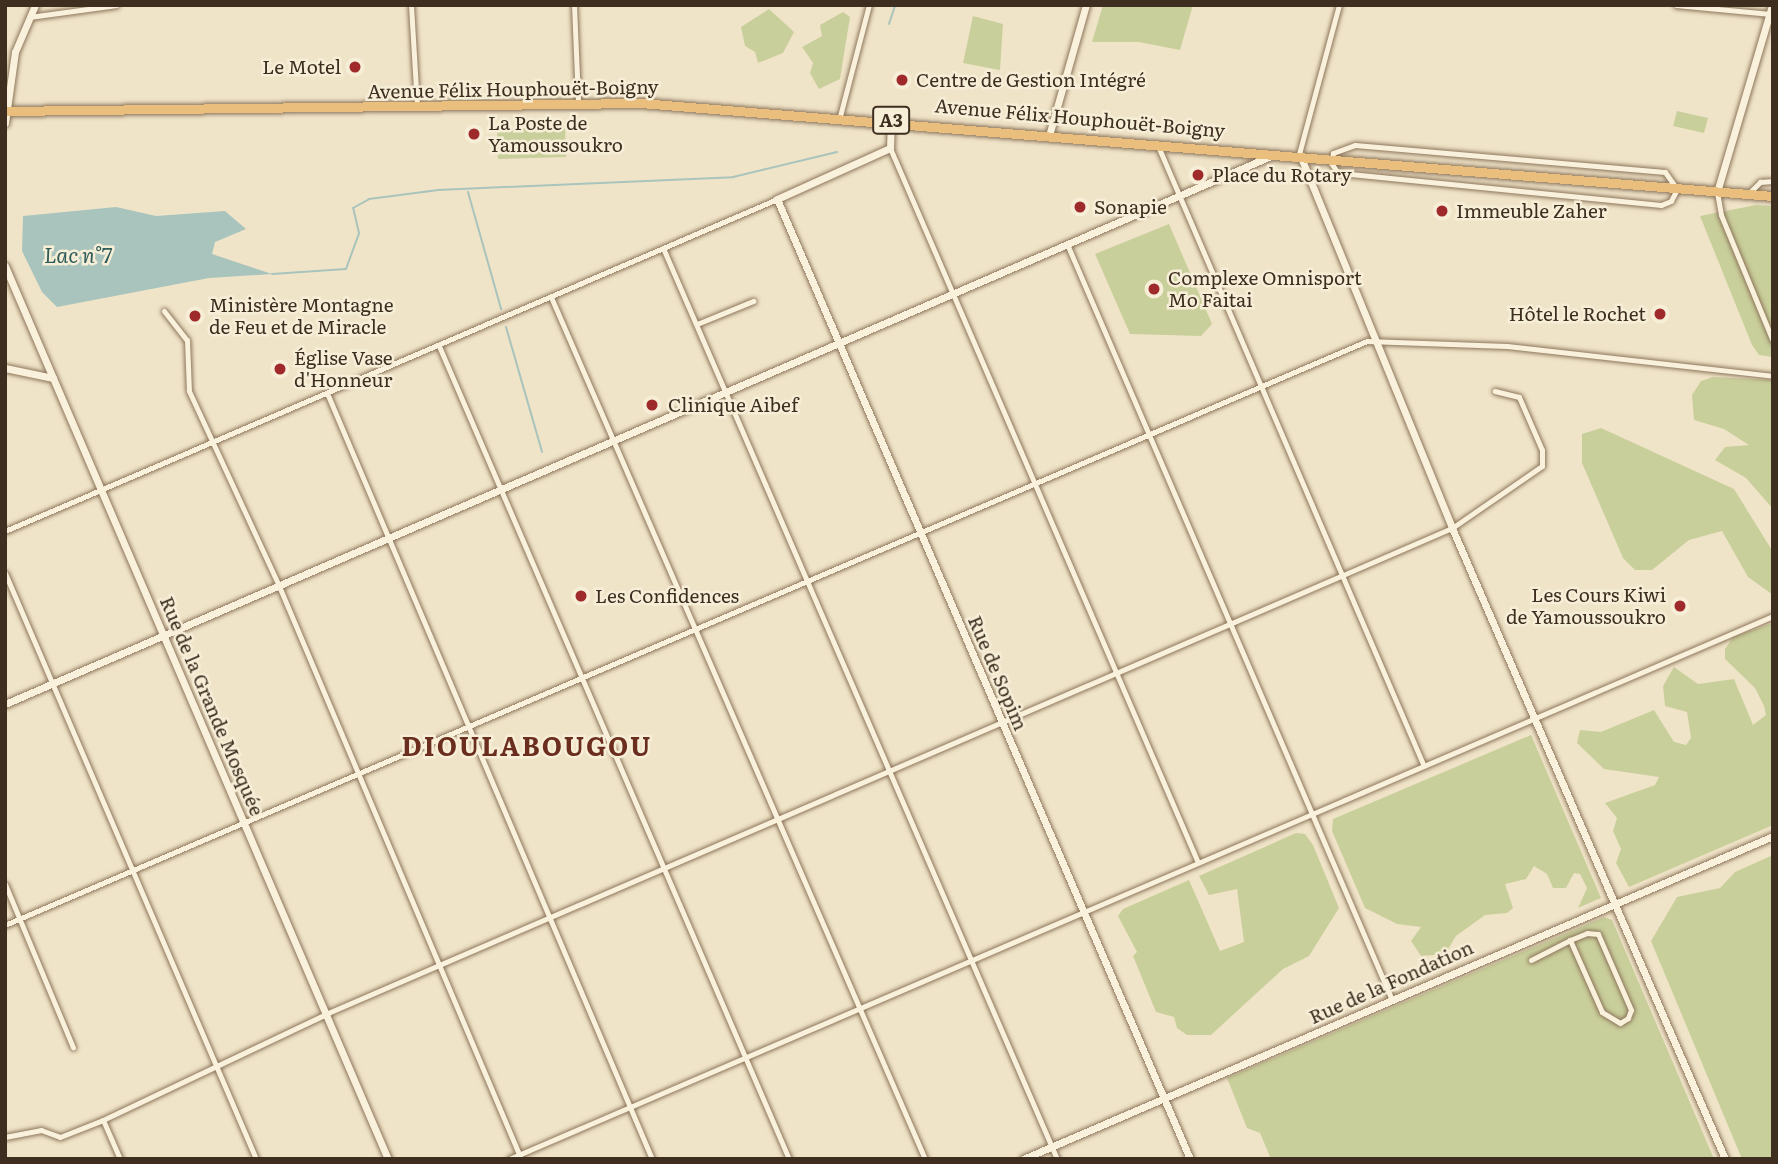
<!DOCTYPE html>
<meta charset="utf-8">
<style>
body{margin:0}
#map{position:relative;width:1778px;height:1164px;overflow:hidden;background:#f0e4c8;font-family:Literata,serif}
div>[style]{position:absolute}
.green>*{inset:0;background:#c9cf9b}
.water>*{inset:0;background:#a9c4bc}
.stream>*{height:2px;margin:-1px;padding:0 1px;transform-origin:1px;border-radius:1px;background:#a9c4bc}
.roads{filter:drop-shadow(0 0 2px #8d765c) drop-shadow(0 0 2px #8d765c)}
.minor>*{height:5px;margin:-2.5px;padding:0 2.5px;transform-origin:2.5px;border-radius:2.5px;background:#faf1dc}
.tertiary>*{height:7px;margin:-3.5px;padding:0 3.5px;transform-origin:3.5px;border-radius:3.5px;background:#faf1dc}
.trunk>*{height:9px;margin:-4.5px;padding:0 4.5px;transform-origin:4.5px;border-radius:4.5px;background:#eabe7c}
.dots>*{width:19px;height:19px;translate:-50% -50%;box-sizing:border-box;border:4px solid #f7eed8;border-radius:50%}
span{translate:-50% -50%;white-space:nowrap;text-align:center;line-height:1.15;-webkit-text-stroke:5px #f7eed8;paint-order:stroke}
.shield-label span{padding:2px 5px;background:#f7eed8;border:2px solid;border-radius:5px;-webkit-text-stroke-width:0}
.shield-label{font-size:18px;color:#3d2e20;font-weight:700}
.poi-label{font-size:19px;color:#3d2e20}
.right{translate:-100% -50%;text-align:right}
.left{translate:0 -50%;text-align:left}
.street-label{font-size:19px;color:#3d2e20}
.water-label{font-size:21px;color:#2f5d5a;font-style:italic}
.district-label{font-size:26px;color:#6b2e1e;font-weight:700;letter-spacing:2px}
.frame{position:absolute;inset:0;border:7px solid #3d2e20;pointer-events:none}
</style>
<div id="map">
<div class="green">
<div style="clip-path:polygon(1103px 5px,1193px 5px,1180px 50px,1139px 42px,1092px 42px)"></div>
<div style="clip-path:polygon(769px 9px,794px 32px,783px 53px,758px 63px,755px 52px,745px 46px,741px 27px)"></div>
<div style="clip-path:polygon(843px 12px,850px 17px,840px 79px,819px 89px,810px 73px,813px 63px,802px 47px,822px 36px,820px 25px)"></div>
<div style="clip-path:polygon(973px 16px,1003px 24px,1000px 70px,963px 63px)"></div>
<div style="clip-path:polygon(1677px 111px,1708px 118px,1704px 133px,1673px 126px)"></div>
<div style="clip-path:polygon(565px 126px,566px 157px,498px 159px,497px 129px)"></div>
<div style="clip-path:polygon(1756px 205px,1773px 206px,1773px 357px,1759px 355px,1752px 345px,1700px 216px)"></div>
<div style="clip-path:polygon(1169px 224px,1212px 324px,1201px 336px,1130px 334px,1095px 254px)"></div>
<div style="clip-path:polygon(1713px 377px,1773px 380px,1773px 509px,1746px 478px,1715px 460px,1725px 447px,1749px 445px,1724px 429px,1694px 420px,1692px 395px,1701px 381px)"></div>
<div style="clip-path:polygon(1601px 428px,1734px 489px,1773px 552px,1773px 595px,1748px 577px,1722px 531px,1689px 540px,1652px 570px,1635px 570px,1623px 558px,1582px 463px,1582px 434px)"></div>
<div style="clip-path:polygon(1773px 623px,1773px 825px,1629px 887px,1616px 863px,1621px 849px,1613px 831px,1617px 818px,1605px 803px,1655px 785px,1659px 777px,1604px 769px,1577px 743px,1580px 730px,1601px 732px,1654px 710px,1674px 742px,1686px 745px,1691px 738px,1687px 712px,1665px 706px,1663px 686px,1674px 667px,1698px 684px,1734px 679px,1753px 725px,1766px 715px,1764px 706px,1755px 688px,1725px 659px,1725px 649px,1733px 637px)"></div>
<div style="clip-path:polygon(1531px 735px,1601px 898px,1578px 908px,1587px 888px,1580px 874px,1574px 873px,1566px 888px,1553px 888px,1547px 874px,1534px 866px,1526px 879px,1505px 884px,1513px 908px,1507px 913px,1485px 915px,1456px 936px,1445px 954px,1421px 956px,1411px 941px,1421px 927px,1397px 924px,1365px 908px,1332px 831px,1333px 819px)"></div>
<div style="clip-path:polygon(1296px 833px,1305px 834px,1313px 845px,1339px 908px,1309px 956px,1283px 969px,1211px 1035px,1187px 1035px,1177px 1028px,1174px 1017px,1156px 1012px,1133px 956px,1137px 952px,1118px 916px,1123px 909px,1189px 880px,1220px 951px,1244px 942px,1237px 889px,1209px 895px,1199px 876px)"></div>
<div style="clip-path:polygon(1773px 855px,1773px 1159px,1742px 1159px,1651px 941px,1677px 897px,1720px 888px,1735px 872px)"></div>
<div style="clip-path:polygon(1604px 917px,1612px 920px,1714px 1159px,1271px 1159px,1260px 1133px,1247px 1128px,1227px 1078px)"></div>
</div>
<div class="water">
<div style="clip-path:polygon(116px 207px,156px 216px,225px 211px,246px 229px,215px 242px,212px 254px,272px 274px,209px 278px,57px 307px,42px 292px,22px 251px,23px 216px)"></div>
</div>
<div class="stream">
<div style="left:889px;top:24px;width:20px;rotate:-72deg"></div>
<div style="left:468px;top:192px;width:122px;rotate:74.2deg"></div>
<div style="left:272px;top:274px;width:74px;rotate:-3.9deg"></div>
<div style="left:346px;top:269px;width:38px;rotate:-70deg"></div>
<div style="left:359px;top:233px;width:26px;rotate:-103deg"></div>
<div style="left:353px;top:208px;width:18px;rotate:-29deg"></div>
<div style="left:369px;top:199px;width:70px;rotate:-7.4deg"></div>
<div style="left:438px;top:190px;width:295px;rotate:-2.5deg"></div>
<div style="left:733px;top:177px;width:107px;rotate:-13.5deg"></div>
<div style="left:506px;top:327px;width:130px;rotate:73.9deg"></div>
</div>
<div class="roads">
<div class="minor">
<div style="left:411px;top:5px;width:101px;rotate:86.6deg"></div>
<div style="left:574px;top:5px;width:97px;rotate:87.6deg"></div>
<div style="left:1676px;top:5px;width:95px;rotate:5.4deg"></div>
<div style="left:30px;top:17px;width:87px;rotate:-7.9deg"></div>
<div style="left:840px;top:116px;width:115px;rotate:-75.4deg"></div>
<div style="left:1355px;top:145px;width:311px;rotate:5deg"></div>
<div style="left:1665px;top:172px;width:21px;rotate:55deg"></div>
<div style="left:1677px;top:189px;width:13px;rotate:117deg"></div>
<div style="left:1671px;top:201px;width:11px;rotate:158deg"></div>
<div style="left:1661px;top:205px;width:325px;rotate:-174.3deg"></div>
<div style="left:1338px;top:173px;width:12px;rotate:-125deg"></div>
<div style="left:1331px;top:163px;width:10px;rotate:-79deg"></div>
<div style="left:1333px;top:153px;width:23px;rotate:-20deg"></div>
<div style="left:1158px;top:146px;width:672px;rotate:66.79deg"></div>
<div style="left:890px;top:148px;width:775px;rotate:66.68deg"></div>
<div style="left:1299px;top:154px;width:154px;rotate:-75deg"></div>
<div style="left:1717px;top:192px;width:23px;rotate:80deg"></div>
<div style="left:1721px;top:215px;width:136px;rotate:67.6deg"></div>
<div style="left:1749px;top:193px;width:16px;rotate:-45deg"></div>
<div style="left:1760px;top:182px;width:13px;rotate:-4deg"></div>
<div style="left:1067px;top:244px;width:823px;rotate:66.74deg"></div>
<div style="left:663px;top:248px;width:993px;rotate:66.61deg"></div>
<div style="left:551px;top:297px;width:940px;rotate:66.55deg"></div>
<div style="left:164px;top:311px;width:37px;rotate:52deg"></div>
<div style="left:187px;top:340px;width:51px;rotate:87.8deg"></div>
<div style="left:189px;top:391px;width:215px;rotate:65.2deg"></div>
<div style="left:279px;top:586px;width:622px;rotate:67.1deg"></div>
<div style="left:697px;top:324px;width:61px;rotate:-22.3deg"></div>
<div style="left:439px;top:346px;width:885px;rotate:66.71deg"></div>
<div style="left:327px;top:393px;width:832px;rotate:67.01deg"></div>
<div style="left:5px;top:531px;width:840px;rotate:-23.27deg"></div>
<div style="left:5px;top:573px;width:637px;rotate:66.81deg"></div>
<div style="left:5px;top:884px;width:177px;rotate:67.4deg"></div>
<div style="left:5px;top:925px;width:1482px;rotate:-23.21deg"></div>
<div style="left:1367px;top:341px;width:140px;rotate:2deg"></div>
<div style="left:1507px;top:346px;width:268px;rotate:6.4deg"></div>
<div style="left:1531px;top:960px;width:44px;rotate:-27.1deg"></div>
<div style="left:1570px;top:940px;width:18px;rotate:-22deg"></div>
<div style="left:1587px;top:933px;width:11px;rotate:5deg"></div>
<div style="left:1598px;top:934px;width:83px;rotate:66.5deg"></div>
<div style="left:1631px;top:1010px;width:9px;rotate:111deg"></div>
<div style="left:1628px;top:1018px;width:9px;rotate:148deg"></div>
<div style="left:1620px;top:1023px;width:21px;rotate:-149deg"></div>
<div style="left:1602px;top:1012px;width:79px;rotate:-114deg"></div>
<div style="left:103px;top:1120px;width:43px;rotate:66.4deg"></div>
<div style="left:5px;top:1137px;width:37px;rotate:-11deg"></div>
<div style="left:41px;top:1130px;width:20px;rotate:20deg"></div>
<div style="left:60px;top:1137px;width:46px;rotate:-21.6deg"></div>
<div style="left:103px;top:1120px;width:249px;rotate:-25.4deg"></div>
<div style="left:328px;top:1013px;width:1224px;rotate:-23.34deg"></div>
<div style="left:1452px;top:528px;width:109px;rotate:-34.6deg"></div>
<div style="left:1542px;top:466px;width:16px;rotate:-90deg"></div>
<div style="left:1542px;top:450px;width:58px;rotate:-113.5deg"></div>
<div style="left:1519px;top:397px;width:25px;rotate:-166deg"></div>
<div style="left:509px;top:1159px;width:1376px;rotate:-23.25deg"></div>
</div>
<div class="tertiary">
<div style="left:891px;top:120px;width:28px;rotate:92deg"></div>
<div style="left:890px;top:148px;width:124px;rotate:155.7deg"></div>
<div style="left:777px;top:199px;width:1045px;rotate:66.72deg"></div>
<div style="left:5px;top:123px;width:72px;rotate:-82deg"></div>
<div style="left:15px;top:52px;width:51px;rotate:-66.9deg"></div>
<div style="left:1050px;top:132px;width:132px;rotate:-74.2deg"></div>
<div style="left:1300px;top:155px;width:403px;rotate:67.8deg"></div>
<div style="left:1452px;top:528px;width:688px;rotate:66.6deg"></div>
<div style="left:1717px;top:192px;width:195px;rotate:-73.6deg"></div>
<div style="left:5px;top:266px;width:972px;rotate:66.79deg"></div>
<div style="left:5px;top:368px;width:49px;rotate:11.8deg"></div>
<div style="left:5px;top:704px;width:1382px;rotate:-23.41deg"></div>
<div style="left:1023px;top:1159px;width:817px;rotate:-23.3deg"></div>
</div>
<div class="trunk">
<div style="left:5px;top:111px;width:636px;rotate:-0.72deg"></div>
<div style="left:641px;top:103px;width:1136px;rotate:4.7deg"></div>
</div>
</div>
<div class="dots">
<div style="left:355px;top:67px;background:#9e2a2b"></div>
<div style="left:902px;top:80px;background:#9e2a2b"></div>
<div style="left:474px;top:134px;background:#9e2a2b"></div>
<div style="left:1198px;top:175px;background:#9e2a2b"></div>
<div style="left:1080px;top:207px;background:#9e2a2b"></div>
<div style="left:1442px;top:211px;background:#9e2a2b"></div>
<div style="left:1154px;top:289px;background:#9e2a2b"></div>
<div style="left:1660px;top:314px;background:#9e2a2b"></div>
<div style="left:195px;top:316px;background:#9e2a2b"></div>
<div style="left:280px;top:369px;background:#9e2a2b"></div>
<div style="left:652px;top:405px;background:#9e2a2b"></div>
<div style="left:581px;top:596px;background:#9e2a2b"></div>
<div style="left:1680px;top:606px;background:#9e2a2b"></div>
</div>
<div class="shield-label">
<span style="left:891px;top:120px">A3</span>
</div>
<div class="poi-label">
<span class="right" style="left:341px;top:67px">Le Motel</span>
<span class="left" style="left:916px;top:80px">Centre de Gestion Intégré</span>
<span class="left" style="left:488px;top:134px">La Poste de<br>Yamoussoukro</span>
<span class="left" style="left:1212px;top:175px">Place du Rotary</span>
<span class="left" style="left:1094px;top:207px">Sonapie</span>
<span class="left" style="left:1456px;top:211px">Immeuble Zaher</span>
<span class="left" style="left:1168px;top:289px">Complexe Omnisport<br>Mo Faitai</span>
<span class="left" style="left:209px;top:316px">Ministère Montagne<br>de Feu et de Miracle</span>
<span class="right" style="left:1646px;top:314px">Hôtel le Rochet</span>
<span class="left" style="left:294px;top:369px">Église Vase<br>d'Honneur</span>
<span class="left" style="left:668px;top:405px">Clinique Aibef</span>
<span class="right" style="left:1666px;top:606px">Les Cours Kiwi<br>de Yamoussoukro</span>
<span class="left" style="left:595px;top:596px">Les Confidences</span>
</div>
<div class="street-label">
<span style="left:513px;top:89px;rotate:-1deg">Avenue Félix Houphouët-Boigny</span>
<span style="left:1080px;top:118px;rotate:5deg">Avenue Félix Houphouët-Boigny</span>
<span style="left:998px;top:673px;rotate:67deg">Rue de Sopim</span>
<span style="left:212px;top:706px;rotate:67deg">Rue de la Grande Mosquée</span>
<span style="left:1391px;top:982px;rotate:-24deg">Rue de la Fondation</span>
</div>
<div class="water-label">
<span style="left:78px;top:254px">Lac n°7</span>
</div>
<div class="district-label">
<span style="left:527px;top:745px">DIOULABOUGOU</span>
</div>
<div class="frame"></div>
</div>
